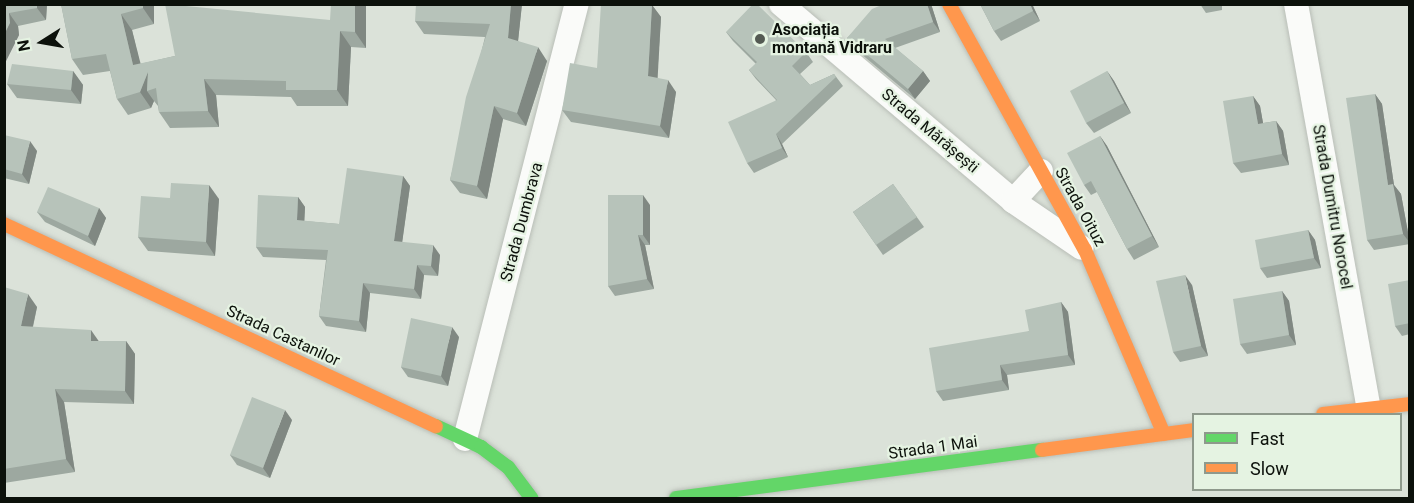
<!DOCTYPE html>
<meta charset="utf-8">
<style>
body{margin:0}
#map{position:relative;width:1414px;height:503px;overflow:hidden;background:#dbe2d9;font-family:Roboto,sans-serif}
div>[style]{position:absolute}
.roads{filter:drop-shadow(0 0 2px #b9beb7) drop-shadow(0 0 2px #b9beb7)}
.street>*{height:24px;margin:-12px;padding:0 12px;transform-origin:12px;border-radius:12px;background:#fafbf9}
.fast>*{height:14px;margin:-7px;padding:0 7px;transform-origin:7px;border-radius:7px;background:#63d668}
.slow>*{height:14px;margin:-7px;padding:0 7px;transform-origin:7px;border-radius:7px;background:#ff974d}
.wall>*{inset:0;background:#9da8a0}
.shaded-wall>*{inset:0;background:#808882}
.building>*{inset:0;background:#b7c3ba}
.dots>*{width:16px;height:16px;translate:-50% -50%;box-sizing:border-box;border:3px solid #e5f3e2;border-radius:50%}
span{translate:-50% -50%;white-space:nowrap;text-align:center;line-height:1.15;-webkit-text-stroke:4.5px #e5f3e2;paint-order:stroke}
.poi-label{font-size:16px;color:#0c110b;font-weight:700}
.left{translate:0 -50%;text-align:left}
.street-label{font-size:16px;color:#0c110b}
.frame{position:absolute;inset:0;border:6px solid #0c110b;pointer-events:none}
.legend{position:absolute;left:1192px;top:413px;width:210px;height:78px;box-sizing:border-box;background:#e5f3e2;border:2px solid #8e998c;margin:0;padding:8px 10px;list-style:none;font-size:18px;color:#0c110b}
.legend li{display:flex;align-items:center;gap:12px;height:30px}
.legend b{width:30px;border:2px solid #8e998c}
.north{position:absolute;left:12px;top:12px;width:60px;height:60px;-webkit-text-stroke:4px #e5f3e2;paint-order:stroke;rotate:259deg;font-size:16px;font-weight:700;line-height:24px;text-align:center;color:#0c110b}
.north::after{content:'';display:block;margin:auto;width:21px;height:27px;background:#0c110b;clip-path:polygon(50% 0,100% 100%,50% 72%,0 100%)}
</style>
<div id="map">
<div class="roads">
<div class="street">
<div style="left:781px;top:4px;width:304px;rotate:40.3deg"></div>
<div style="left:1013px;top:201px;width:83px;rotate:34.3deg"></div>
<div style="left:1296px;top:4px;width:412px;rotate:79.8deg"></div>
<div style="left:1013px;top:201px;width:41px;rotate:-47deg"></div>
<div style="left:465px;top:439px;width:449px;rotate:-75.6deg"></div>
</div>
<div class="fast">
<div style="left:436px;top:426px;width:50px;rotate:25deg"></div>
<div style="left:481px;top:447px;width:34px;rotate:37deg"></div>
<div style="left:508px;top:467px;width:39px;rotate:53deg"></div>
<div style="left:676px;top:498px;width:369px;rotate:-7.5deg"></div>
</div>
<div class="slow">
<div style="left:949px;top:4px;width:281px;rotate:61.1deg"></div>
<div style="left:1085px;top:250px;width:200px;rotate:66.8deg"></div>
<div style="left:4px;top:224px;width:477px;rotate:25.1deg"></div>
<div style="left:1323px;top:414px;width:88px;rotate:-6.6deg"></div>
<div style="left:1042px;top:450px;width:153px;rotate:-7.5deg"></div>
</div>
</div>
<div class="wall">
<div style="clip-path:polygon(4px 4px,47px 4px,46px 20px,18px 26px,19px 35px,4px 65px)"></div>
<div style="clip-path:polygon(61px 4px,163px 4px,154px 6px,154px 24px,132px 30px,140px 64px,330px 20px,366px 4px,366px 48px,351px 47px,348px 106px,297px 106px,291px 97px,216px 95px,219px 127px,170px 128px,159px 112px,158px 106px,154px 101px,151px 108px,128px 115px,117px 99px,110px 71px,83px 75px,72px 59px)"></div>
<div style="clip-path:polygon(522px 4px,518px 41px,547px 61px,526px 126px,503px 119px,487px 199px,460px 193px,450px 180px,485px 37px,424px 34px,415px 21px)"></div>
<div style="clip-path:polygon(884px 4px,931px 4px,940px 32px,895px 48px,923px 71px,930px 81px,915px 99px,854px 48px,847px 38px)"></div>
<div style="clip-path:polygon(980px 4px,1032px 4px,1040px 21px,1001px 41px,994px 31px)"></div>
<div style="clip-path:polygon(1200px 4px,1222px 4px,1222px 10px,1206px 13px)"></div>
<div style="clip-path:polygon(652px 5px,661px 17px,657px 78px,676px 92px,669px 138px,571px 122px,562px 110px)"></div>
<div style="clip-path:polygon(726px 32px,806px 52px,813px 62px,800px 74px,810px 85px,834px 74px,843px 86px,782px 144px,788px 157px,754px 173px,747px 163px,776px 100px,756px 79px,749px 70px,756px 64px,733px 41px)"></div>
<div style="clip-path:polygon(73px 71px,83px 85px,81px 104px,17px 98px,7px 84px)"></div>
<div style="clip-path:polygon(1107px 71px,1114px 81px,1131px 113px,1094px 133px,1086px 123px)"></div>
<div style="clip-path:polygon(1375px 94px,1382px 104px,1394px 185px,1401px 194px,1410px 244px,1374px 250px,1367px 240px)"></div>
<div style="clip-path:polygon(1253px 96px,1260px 106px,1263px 123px,1276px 121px,1283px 131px,1289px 165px,1241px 173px,1233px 163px)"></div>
<div style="clip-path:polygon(4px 135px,37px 151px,29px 184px,4px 178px)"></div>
<div style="clip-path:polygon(1100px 136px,1107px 146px,1159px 247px,1134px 260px,1127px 249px,1097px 192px,1091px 195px,1084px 185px)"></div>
<div style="clip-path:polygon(403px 176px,410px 186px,402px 242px,440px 255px,438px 276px,424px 275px,421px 299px,370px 293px,366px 332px,326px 326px,319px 316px,326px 260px,263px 257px,256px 247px,298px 197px,305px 207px,304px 221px,339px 224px)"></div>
<div style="clip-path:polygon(893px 184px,924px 227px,883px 255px,853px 212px)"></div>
<div style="clip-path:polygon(219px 199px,215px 256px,148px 251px,138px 237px)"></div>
<div style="clip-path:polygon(650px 205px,650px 245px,645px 245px,654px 289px,615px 296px,608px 286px)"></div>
<div style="clip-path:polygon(99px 208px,106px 218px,95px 246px,45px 222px,37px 212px)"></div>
<div style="clip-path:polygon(1308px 230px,1315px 240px,1321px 268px,1267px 278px,1260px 268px)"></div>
<div style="clip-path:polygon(1410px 280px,1410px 334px,1402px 336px,1395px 326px)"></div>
<div style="clip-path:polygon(1192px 285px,1208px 356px,1180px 362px,1173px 352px)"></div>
<div style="clip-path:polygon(4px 287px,37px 307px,33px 327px,99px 341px,126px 341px,135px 354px,134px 404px,64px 402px,75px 472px,4px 483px)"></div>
<div style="clip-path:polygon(1282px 291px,1289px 301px,1296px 345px,1247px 354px,1240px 344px)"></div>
<div style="clip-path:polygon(1061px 302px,1068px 312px,1075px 365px,1007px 375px,1009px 390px,943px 401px,936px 391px,1029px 331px)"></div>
<div style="clip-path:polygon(459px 337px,448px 386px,408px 377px,401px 367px)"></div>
<div style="clip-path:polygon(292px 420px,270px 478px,237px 465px,230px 455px)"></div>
</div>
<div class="shaded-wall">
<div style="clip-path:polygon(37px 4px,47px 4px,46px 20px,37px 8px)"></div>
<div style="clip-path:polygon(143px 4px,153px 4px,154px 6px,154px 24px,143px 8px)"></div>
<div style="clip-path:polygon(355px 4px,366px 4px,366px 48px,355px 32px)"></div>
<div style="clip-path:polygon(511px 4px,522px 4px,517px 51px,508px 38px)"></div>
<div style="clip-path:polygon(927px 4px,931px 4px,940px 32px,933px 22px)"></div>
<div style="clip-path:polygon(1030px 4px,1032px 4px,1040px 21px,1033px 11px)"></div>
<div style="clip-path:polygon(652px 5px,661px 17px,657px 89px,648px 76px)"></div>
<div style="clip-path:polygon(9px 13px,18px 26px,19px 35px,4px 65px,4px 35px)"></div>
<div style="clip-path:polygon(121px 14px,132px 30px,145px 81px,133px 65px)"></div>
<div style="clip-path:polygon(340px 31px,351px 47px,348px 106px,337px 90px)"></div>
<div style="clip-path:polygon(538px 47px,547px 61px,526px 126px,517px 113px)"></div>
<div style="clip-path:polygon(73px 71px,83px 85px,81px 104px,71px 90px)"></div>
<div style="clip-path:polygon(923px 71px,930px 81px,915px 99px,908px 89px)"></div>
<div style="clip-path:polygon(1107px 71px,1114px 81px,1131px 113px,1124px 103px)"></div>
<div style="clip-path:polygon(148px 72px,147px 91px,154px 101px,151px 108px,140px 92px)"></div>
<div style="clip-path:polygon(204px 79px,216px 95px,219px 127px,208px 111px)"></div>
<div style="clip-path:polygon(668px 80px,676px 92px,669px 138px,660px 126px)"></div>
<div style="clip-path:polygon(1375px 94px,1382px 104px,1394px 185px,1401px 194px,1410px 243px,1403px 234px,1388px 185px)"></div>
<div style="clip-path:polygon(1253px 96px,1260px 106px,1265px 134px,1258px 124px)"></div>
<div style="clip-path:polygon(494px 106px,503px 119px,487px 199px,477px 186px)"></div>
<div style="clip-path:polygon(1276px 121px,1283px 131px,1289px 165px,1282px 154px)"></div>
<div style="clip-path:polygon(776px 134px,782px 144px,788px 157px,782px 148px)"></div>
<div style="clip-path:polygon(1100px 136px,1107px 146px,1159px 247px,1152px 236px)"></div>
<div style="clip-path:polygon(30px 141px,37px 151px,29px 184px,22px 174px)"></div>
<div style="clip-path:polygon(403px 176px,410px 186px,401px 251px,394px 241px)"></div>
<div style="clip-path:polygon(209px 185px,219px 199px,215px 256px,206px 242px)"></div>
<div style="clip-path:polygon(643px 195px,650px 205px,650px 245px,643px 235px)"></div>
<div style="clip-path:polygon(298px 197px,305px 207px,304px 230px,297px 220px)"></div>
<div style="clip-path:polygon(99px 208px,106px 218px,95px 246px,88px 236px)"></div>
<div style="clip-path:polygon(1308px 230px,1315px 240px,1321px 268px,1314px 258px)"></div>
<div style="clip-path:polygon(638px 235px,645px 245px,654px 289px,647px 279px)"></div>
<div style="clip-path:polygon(433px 245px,440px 255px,438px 276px,431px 266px)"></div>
<div style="clip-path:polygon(417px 265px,424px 275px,421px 299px,414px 289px)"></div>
<div style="clip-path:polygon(1185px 275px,1192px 285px,1208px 356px,1201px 346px)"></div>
<div style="clip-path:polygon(363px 283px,370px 293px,366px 332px,359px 321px)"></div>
<div style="clip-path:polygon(1282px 291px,1289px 301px,1296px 345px,1289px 335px)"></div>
<div style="clip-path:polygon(28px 294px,37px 307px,30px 339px,21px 326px)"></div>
<div style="clip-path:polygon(1061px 302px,1068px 312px,1075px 365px,1068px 355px)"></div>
<div style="clip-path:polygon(452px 327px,459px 337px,448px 386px,441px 376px)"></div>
<div style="clip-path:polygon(91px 330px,100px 343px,91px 341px)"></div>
<div style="clip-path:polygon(126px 341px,135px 354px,134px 404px,125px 391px)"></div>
<div style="clip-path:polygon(1000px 365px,1007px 375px,1009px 390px,1002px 380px)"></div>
<div style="clip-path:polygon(55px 389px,64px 402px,75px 472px,66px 459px)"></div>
<div style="clip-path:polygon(285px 410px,292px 420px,270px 478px,263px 468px)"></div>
</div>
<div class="building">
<div style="clip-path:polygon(4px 4px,37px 4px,37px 8px,9px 13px,10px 23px,4px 35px)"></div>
<div style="clip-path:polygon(61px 4px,143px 4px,143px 8px,121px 14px,133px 65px,175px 56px,165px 4px,330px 20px,331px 4px,355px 4px,355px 32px,340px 31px,337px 90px,286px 90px,286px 81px,204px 79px,208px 111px,159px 112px,156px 88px,147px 91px,148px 72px,140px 92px,117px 99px,106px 54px,72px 59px)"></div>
<div style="clip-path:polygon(416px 4px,511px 4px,508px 38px,538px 47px,517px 113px,494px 106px,477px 186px,450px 180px,466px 97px,490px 24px,415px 21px)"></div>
<div style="clip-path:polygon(601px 4px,652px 5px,648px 76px,668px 80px,660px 126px,562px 110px,570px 63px,597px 68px)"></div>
<div style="clip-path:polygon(753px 4px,757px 4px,806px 52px,792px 66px,810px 85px,834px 74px,836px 77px,776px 134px,782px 148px,747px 163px,728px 122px,777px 100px,749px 70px,757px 62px,726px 32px)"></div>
<div style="clip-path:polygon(884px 4px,927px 4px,933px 22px,885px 39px,923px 71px,908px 89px,847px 38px,872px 9px)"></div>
<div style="clip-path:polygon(980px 4px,1030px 4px,1033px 11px,994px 31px)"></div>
<div style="clip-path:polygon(12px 64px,73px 71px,71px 90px,7px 84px)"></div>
<div style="clip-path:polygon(1107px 71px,1124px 103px,1086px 123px,1070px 91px)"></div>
<div style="clip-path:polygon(1375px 94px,1388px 185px,1393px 184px,1403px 234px,1367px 240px,1346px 98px)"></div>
<div style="clip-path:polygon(1253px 96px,1258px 124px,1276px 121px,1282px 154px,1233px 163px,1223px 101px)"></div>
<div style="clip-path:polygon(4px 135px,30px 141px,22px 174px,4px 169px)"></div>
<div style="clip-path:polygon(1100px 136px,1152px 236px,1127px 249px,1091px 181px,1084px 185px,1067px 153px)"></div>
<div style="clip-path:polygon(347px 168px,403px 176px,394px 241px,433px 245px,431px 266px,417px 265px,414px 289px,363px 283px,359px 321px,319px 316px,328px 250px,256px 247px,258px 195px,298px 197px,297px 220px,339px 224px)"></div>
<div style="clip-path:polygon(171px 183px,209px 185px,206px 242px,138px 237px,141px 196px,170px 198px)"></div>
<div style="clip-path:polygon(893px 184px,917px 217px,876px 245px,853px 212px)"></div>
<div style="clip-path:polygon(48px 187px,99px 208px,88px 236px,37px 212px)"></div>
<div style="clip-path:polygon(608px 195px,643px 195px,643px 235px,638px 235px,647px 279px,608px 286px)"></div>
<div style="clip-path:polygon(1308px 230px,1314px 258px,1260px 268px,1255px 240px)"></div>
<div style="clip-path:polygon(1185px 275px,1201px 346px,1173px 352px,1156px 281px)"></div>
<div style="clip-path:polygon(1410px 280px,1410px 323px,1395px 326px,1388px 284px)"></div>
<div style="clip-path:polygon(4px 287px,28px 294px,21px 326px,91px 330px,91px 341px,126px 341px,125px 391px,55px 389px,66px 459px,4px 469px)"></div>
<div style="clip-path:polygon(1282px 291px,1289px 335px,1240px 344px,1233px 299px)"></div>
<div style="clip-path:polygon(1061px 302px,1068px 355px,1000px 365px,1002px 380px,936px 391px,929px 348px,1029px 331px,1025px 310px)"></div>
<div style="clip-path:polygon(411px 318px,452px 327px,441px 376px,401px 367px)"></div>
<div style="clip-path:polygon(252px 397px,285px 410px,263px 468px,230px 455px)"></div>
</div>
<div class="dots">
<div style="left:760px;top:39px;background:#545a53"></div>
</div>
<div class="poi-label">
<span class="left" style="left:772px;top:39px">Asociația<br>montană Vidraru</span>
</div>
<div class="street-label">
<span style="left:930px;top:131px;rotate:40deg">Strada Mărășești</span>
<span style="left:1080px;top:207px;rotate:61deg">Strada Oituz</span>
<span style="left:1332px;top:207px;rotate:80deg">Strada Dumitru Norocel</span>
<span style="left:522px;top:222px;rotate:-75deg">Strada Dumbrava</span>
<span style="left:283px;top:336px;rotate:25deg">Strada Castanilor</span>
<span style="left:933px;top:448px;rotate:-8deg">Strada 1 Mai</span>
</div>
<div class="frame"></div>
<ul class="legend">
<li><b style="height:8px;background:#63d668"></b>Fast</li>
<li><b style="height:8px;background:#ff974d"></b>Slow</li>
</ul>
<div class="north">N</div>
</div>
